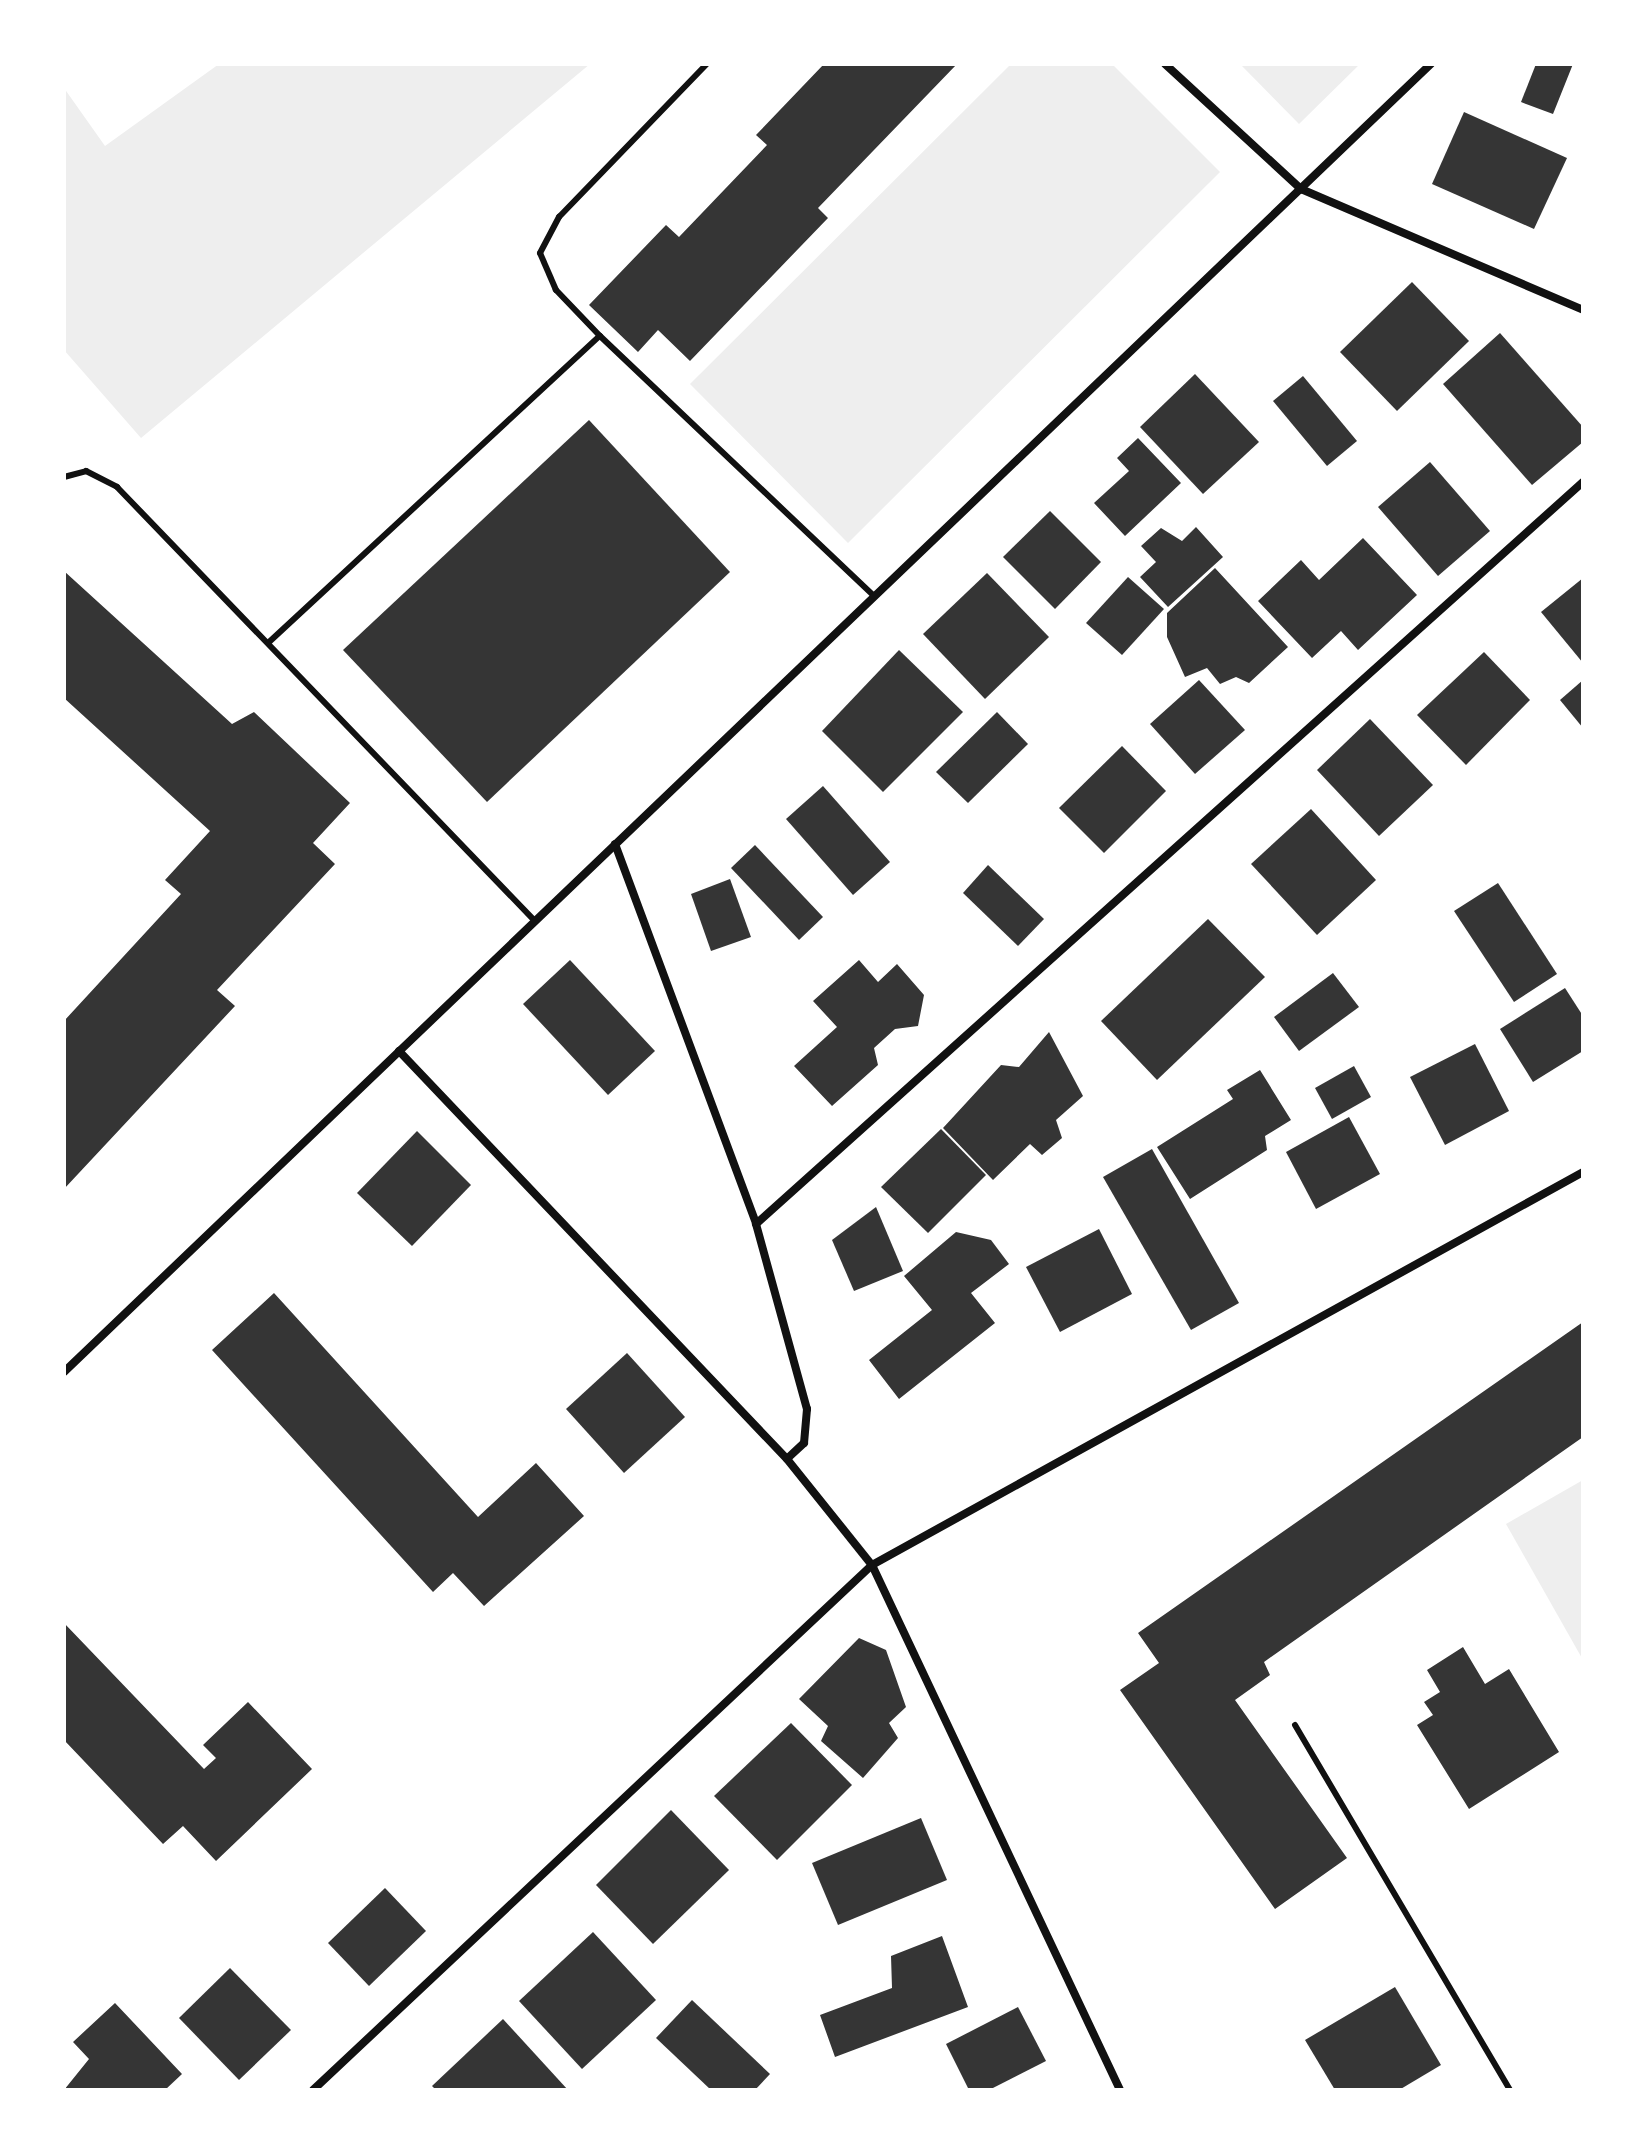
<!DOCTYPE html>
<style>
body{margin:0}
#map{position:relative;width:1647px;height:2154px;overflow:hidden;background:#fff;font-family:"Fira Sans",sans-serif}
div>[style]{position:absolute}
.green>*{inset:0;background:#eee}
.building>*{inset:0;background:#353535}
.service>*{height:6px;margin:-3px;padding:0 3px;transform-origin:3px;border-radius:3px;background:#111}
.minor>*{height:8px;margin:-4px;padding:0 4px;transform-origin:4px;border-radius:4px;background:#111}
span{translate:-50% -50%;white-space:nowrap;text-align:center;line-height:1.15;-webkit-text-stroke:8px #fff;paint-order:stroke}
.frame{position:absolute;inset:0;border:66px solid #fff;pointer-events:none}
</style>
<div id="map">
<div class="green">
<div style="clip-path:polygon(219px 64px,590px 64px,141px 438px,64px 350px,64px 88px,105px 146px)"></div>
<div style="clip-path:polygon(1011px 64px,1112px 64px,1220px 172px,848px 543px,690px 384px)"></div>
<div style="clip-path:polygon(1240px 64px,1360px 64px,1299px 124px)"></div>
<div style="clip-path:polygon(1583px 1480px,1583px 1660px,1506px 1524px)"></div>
</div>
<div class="building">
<div style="clip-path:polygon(824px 64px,957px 64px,818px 208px,828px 218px,690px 361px,658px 330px,638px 352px,589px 305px,666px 225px,679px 237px,767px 145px,756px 135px)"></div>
<div style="clip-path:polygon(1536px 64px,1573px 64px,1553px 114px,1521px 102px)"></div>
<div style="clip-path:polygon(1464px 112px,1567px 158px,1534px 229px,1432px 184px)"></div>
<div style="clip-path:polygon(1412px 282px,1469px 341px,1397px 411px,1340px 352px)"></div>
<div style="clip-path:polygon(1500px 333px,1583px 427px,1583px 442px,1532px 485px,1443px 384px)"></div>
<div style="clip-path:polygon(1195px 374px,1259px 442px,1203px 494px,1140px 427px)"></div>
<div style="clip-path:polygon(1303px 376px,1357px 441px,1327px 466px,1273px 401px)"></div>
<div style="clip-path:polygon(589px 420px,730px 572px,487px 802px,343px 650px)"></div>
<div style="clip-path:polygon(1138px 438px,1181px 483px,1125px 536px,1094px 503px,1129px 471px,1117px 458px)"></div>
<div style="clip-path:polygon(1430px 462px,1490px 531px,1438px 576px,1378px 507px)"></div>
<div style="clip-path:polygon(1050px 511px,1101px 562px,1055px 609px,1003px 557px)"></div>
<div style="clip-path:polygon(1196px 527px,1223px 557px,1168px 607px,1140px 577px,1156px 562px,1141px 546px,1161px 528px,1182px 541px)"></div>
<div style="clip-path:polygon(1363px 538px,1417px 595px,1358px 650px,1341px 631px,1312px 658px,1258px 601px,1301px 560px,1319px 580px)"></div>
<div style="clip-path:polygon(1215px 568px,1288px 647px,1249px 683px,1236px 677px,1220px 684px,1207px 668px,1185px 677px,1167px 637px,1167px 613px)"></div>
<div style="clip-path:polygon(64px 571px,232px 724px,254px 712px,350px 803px,313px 843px,335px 864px,217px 990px,235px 1006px,64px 1189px,64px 1021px,181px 894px,165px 880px,210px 831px,64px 698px)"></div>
<div style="clip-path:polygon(987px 573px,1049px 637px,985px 699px,923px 634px)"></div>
<div style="clip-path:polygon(1128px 577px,1164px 609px,1122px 655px,1086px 623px)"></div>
<div style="clip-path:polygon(1583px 578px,1583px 663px,1541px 612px)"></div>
<div style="clip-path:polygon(899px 650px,963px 712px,883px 792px,822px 731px)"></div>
<div style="clip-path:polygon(1484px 652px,1530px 700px,1466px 765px,1417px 715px)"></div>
<div style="clip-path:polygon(1199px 680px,1245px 730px,1195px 774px,1150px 724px)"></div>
<div style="clip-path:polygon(1583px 680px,1583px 728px,1560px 700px)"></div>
<div style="clip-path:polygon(997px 712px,1028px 744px,968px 803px,936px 772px)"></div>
<div style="clip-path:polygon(1370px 719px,1433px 785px,1379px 836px,1317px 770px)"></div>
<div style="clip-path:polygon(1122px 746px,1166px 791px,1104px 853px,1059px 808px)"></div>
<div style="clip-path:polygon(823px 786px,890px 862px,853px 895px,786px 819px)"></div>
<div style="clip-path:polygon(1311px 809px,1376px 880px,1317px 935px,1251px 864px)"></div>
<div style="clip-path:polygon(755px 845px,823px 917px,799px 940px,731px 868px)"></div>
<div style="clip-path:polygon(988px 865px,1044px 919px,1018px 946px,963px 893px)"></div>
<div style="clip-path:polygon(730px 879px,751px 937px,711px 951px,691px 894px)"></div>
<div style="clip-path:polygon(1498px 883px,1557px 974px,1514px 1002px,1454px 911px)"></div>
<div style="clip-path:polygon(1208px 919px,1265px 977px,1157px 1080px,1101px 1021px)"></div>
<div style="clip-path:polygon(570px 960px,655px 1051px,608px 1095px,523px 1004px)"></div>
<div style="clip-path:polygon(859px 960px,878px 982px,897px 964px,924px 995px,918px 1026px,895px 1029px,874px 1048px,878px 1065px,832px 1106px,794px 1066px,837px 1027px,813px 1001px)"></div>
<div style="clip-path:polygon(1333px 973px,1359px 1007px,1299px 1051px,1274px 1017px)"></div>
<div style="clip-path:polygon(1565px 988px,1583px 1016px,1583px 1051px,1533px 1082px,1500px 1029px)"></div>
<div style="clip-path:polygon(1049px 1032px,1083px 1096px,1056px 1120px,1062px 1138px,1042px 1155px,1030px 1144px,993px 1180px,943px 1128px,1001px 1065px,1019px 1067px)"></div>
<div style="clip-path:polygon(1475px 1044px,1509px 1111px,1445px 1145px,1410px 1077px)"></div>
<div style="clip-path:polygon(1354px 1066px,1371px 1097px,1332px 1119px,1315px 1088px)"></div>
<div style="clip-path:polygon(1260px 1070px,1291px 1120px,1265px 1136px,1267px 1150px,1190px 1199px,1157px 1147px,1233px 1099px,1227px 1090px)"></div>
<div style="clip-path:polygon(1349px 1117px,1380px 1174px,1316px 1209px,1286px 1152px)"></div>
<div style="clip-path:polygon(941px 1129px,986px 1175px,928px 1233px,881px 1187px)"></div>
<div style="clip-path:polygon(417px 1131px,471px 1185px,412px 1246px,357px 1193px)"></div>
<div style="clip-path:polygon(1152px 1149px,1239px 1303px,1191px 1330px,1103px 1177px)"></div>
<div style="clip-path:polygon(876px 1207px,903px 1271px,854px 1291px,832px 1240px)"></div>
<div style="clip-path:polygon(1099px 1229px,1132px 1294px,1060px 1332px,1026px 1267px)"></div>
<div style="clip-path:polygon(956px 1232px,991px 1240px,1009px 1264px,971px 1293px,995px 1323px,899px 1399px,869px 1360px,932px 1310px,904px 1276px)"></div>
<div style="clip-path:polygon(274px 1293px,478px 1517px,536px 1463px,584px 1516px,484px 1606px,453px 1573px,433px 1592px,212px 1350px)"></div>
<div style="clip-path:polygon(1583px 1322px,1583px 1437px,1264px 1662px,1270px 1675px,1235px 1700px,1347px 1858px,1275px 1909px,1120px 1690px,1159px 1663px,1138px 1633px)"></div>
<div style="clip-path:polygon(627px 1353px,685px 1417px,624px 1473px,566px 1409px)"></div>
<div style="clip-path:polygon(64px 1623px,204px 1769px,216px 1758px,203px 1745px,248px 1702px,312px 1769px,216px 1861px,183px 1826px,163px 1844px,64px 1740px)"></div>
<div style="clip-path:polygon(859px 1638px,886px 1650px,906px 1707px,889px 1723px,898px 1738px,863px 1778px,821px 1741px,828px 1726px,799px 1699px)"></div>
<div style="clip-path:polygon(1463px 1647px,1485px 1684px,1509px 1669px,1559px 1752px,1469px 1809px,1417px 1725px,1433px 1715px,1424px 1702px,1440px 1692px,1427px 1670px)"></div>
<div style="clip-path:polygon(791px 1723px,852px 1785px,777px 1860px,714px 1796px)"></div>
<div style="clip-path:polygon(671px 1810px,729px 1870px,653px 1944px,596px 1885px)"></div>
<div style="clip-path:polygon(921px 1818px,947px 1880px,838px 1925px,812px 1863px)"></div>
<div style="clip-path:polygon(385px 1888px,426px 1931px,369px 1986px,328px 1943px)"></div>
<div style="clip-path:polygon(593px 1932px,656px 2000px,582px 2069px,519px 2001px)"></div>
<div style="clip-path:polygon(942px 1936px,968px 2007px,835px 2057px,820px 2015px,892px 1988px,891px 1956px)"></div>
<div style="clip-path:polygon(230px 1968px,291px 2030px,239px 2080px,179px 2018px)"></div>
<div style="clip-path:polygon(1395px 1987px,1441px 2065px,1399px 2090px,1335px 2090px,1305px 2040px)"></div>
<div style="clip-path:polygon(692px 2000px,770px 2074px,755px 2090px,711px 2090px,656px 2038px)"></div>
<div style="clip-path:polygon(115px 2003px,182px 2074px,165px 2090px,64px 2090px,89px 2059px,73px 2042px)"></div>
<div style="clip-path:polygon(1018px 2007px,1046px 2061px,989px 2090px,969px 2090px,946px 2044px)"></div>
<div style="clip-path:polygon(503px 2019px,568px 2090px,436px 2090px,432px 2086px)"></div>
</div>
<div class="service">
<div style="left:600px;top:336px;width:378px;rotate:43.5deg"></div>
<div style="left:64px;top:477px;width:23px;rotate:-15deg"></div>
<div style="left:86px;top:471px;width:35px;rotate:27deg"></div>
<div style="left:117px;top:487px;width:603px;rotate:46.08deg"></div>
<div style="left:268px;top:643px;width:452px;rotate:-42.8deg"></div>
<div style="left:600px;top:336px;width:64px;rotate:-133.7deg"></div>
<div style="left:556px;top:290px;width:40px;rotate:-113.4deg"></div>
<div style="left:540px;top:253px;width:41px;rotate:-62.2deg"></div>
<div style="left:559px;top:217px;width:213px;rotate:-46deg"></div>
<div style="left:1295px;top:1725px;width:424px;rotate:59.5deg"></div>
</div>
<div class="minor">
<div style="left:1165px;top:64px;width:185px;rotate:42.6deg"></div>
<div style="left:1301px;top:189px;width:307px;rotate:23.2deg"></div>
<div style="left:615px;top:844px;width:405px;rotate:69.6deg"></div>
<div style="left:756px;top:1224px;width:192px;rotate:74.6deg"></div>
<div style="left:807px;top:1409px;width:34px;rotate:95deg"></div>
<div style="left:804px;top:1443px;width:23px;rotate:137deg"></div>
<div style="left:399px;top:1051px;width:563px;rotate:46.44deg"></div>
<div style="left:787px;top:1459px;width:136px;rotate:51.3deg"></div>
<div style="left:872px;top:1565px;width:581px;rotate:64.71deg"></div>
<div style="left:756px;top:1224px;width:1111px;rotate:-41.9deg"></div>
<div style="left:64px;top:1372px;width:1892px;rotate:-43.74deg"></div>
<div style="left:313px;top:2090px;width:767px;rotate:-43.2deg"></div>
<div style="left:872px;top:1565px;width:812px;rotate:-28.93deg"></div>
</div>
<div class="frame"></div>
</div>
